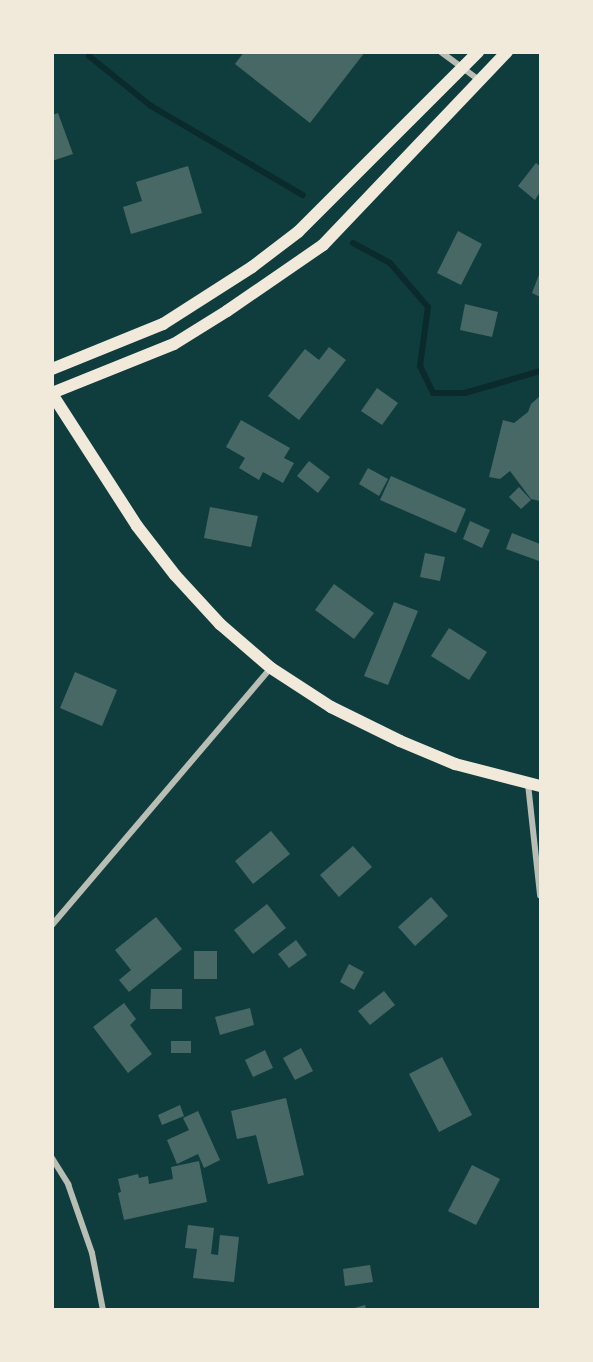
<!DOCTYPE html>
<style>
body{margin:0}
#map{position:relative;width:593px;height:1362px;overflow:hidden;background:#0f3d3e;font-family:Roboto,sans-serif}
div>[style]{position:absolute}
.stream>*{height:6px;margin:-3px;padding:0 3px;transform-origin:3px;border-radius:3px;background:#0a2a2b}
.building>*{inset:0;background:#486865}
.minor>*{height:6px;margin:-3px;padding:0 3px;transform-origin:3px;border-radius:3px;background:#b8beb3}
.secondary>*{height:12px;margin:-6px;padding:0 6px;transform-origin:6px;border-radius:6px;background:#f1e9da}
span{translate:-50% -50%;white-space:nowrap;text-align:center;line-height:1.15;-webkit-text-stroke:4.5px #f1e9da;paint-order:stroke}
.frame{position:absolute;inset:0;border:54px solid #f1e9da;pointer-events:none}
</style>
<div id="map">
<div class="stream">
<div style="left:89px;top:56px;width:80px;rotate:38.9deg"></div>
<div style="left:151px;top:106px;width:176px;rotate:30.4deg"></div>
<div style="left:353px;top:243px;width:42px;rotate:28.4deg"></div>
<div style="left:390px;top:263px;width:58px;rotate:49.2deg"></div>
<div style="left:428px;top:307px;width:60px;rotate:97.7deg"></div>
<div style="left:420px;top:366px;width:30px;rotate:64deg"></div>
<div style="left:433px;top:393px;width:32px"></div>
<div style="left:465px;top:393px;width:78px;rotate:-16.3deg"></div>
</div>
<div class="building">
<div style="clip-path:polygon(244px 52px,365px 52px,310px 123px,235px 64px)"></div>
<div style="clip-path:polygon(58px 113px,73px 154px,52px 161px,52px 115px)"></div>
<div style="clip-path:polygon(536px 163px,540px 166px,540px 192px,535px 200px,518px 186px)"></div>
<div style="clip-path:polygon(188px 166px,202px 213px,131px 234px,123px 207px,142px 201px,136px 182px)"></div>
<div style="clip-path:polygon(458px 231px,482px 244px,461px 285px,437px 273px)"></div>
<div style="clip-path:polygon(540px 272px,540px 297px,532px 293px)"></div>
<div style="clip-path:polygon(465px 304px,498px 312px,492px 337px,460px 330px)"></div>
<div style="clip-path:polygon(329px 347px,346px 360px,299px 420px,268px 396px,305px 349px,319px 360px)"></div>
<div style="clip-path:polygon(377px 388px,398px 403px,382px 425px,361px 411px)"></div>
<div style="clip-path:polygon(540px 396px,540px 501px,531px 499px,510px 471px,500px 479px,489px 477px,503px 420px,514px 423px,528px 412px,531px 404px)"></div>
<div style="clip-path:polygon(241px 420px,290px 448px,284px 458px,294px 463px,283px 483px,263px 472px,259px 480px,239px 468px,245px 458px,226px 447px)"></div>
<div style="clip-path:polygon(309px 461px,330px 477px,318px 493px,297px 476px)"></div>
<div style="clip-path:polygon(368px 468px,388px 479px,379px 496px,359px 484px)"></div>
<div style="clip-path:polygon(391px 476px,466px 509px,456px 533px,380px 500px)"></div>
<div style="clip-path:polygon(519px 487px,531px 500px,521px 509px,509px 497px)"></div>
<div style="clip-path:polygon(210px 507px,258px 516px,251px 547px,204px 538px)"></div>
<div style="clip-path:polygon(470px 521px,490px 530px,482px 548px,463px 539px)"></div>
<div style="clip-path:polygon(512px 533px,540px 544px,539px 561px,506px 549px)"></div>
<div style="clip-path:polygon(425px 553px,445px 557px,440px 581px,420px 577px)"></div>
<div style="clip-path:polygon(334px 584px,374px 613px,354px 639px,315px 610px)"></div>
<div style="clip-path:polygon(394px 602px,418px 611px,388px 685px,364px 676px)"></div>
<div style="clip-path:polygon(449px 628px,487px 652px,469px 680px,431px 656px)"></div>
<div style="clip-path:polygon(75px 672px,117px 690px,102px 726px,60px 708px)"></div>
<div style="clip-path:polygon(271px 831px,290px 854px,253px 884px,235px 861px)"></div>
<div style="clip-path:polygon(353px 846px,372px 867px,339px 897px,320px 875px)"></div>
<div style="clip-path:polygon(431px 897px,448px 916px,415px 946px,398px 927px)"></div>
<div style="clip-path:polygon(267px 904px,286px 928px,253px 954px,234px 930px)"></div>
<div style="clip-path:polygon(156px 917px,182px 949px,129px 992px,119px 980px,131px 970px,115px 950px)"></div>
<div style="clip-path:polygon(296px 940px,307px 955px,289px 968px,278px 954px)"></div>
<div style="clip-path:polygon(194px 951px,217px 951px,217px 979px,194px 979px)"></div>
<div style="clip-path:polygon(349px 964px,364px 972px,354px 990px,340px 982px)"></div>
<div style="clip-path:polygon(151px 989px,182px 989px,182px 1009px,150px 1009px)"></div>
<div style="clip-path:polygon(384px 991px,395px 1005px,370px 1025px,358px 1011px)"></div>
<div style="clip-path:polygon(124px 1003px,136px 1019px,130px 1025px,152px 1054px,128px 1073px,93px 1027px)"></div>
<div style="clip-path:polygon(250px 1008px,254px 1025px,220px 1035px,215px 1017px)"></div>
<div style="clip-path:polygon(171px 1041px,191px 1041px,191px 1053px,171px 1053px)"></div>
<div style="clip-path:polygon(301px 1048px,313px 1071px,295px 1080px,283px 1058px)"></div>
<div style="clip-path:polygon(265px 1050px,273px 1068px,253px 1077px,245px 1060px)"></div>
<div style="clip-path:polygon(442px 1057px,472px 1115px,439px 1132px,409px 1074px)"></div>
<div style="clip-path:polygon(286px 1098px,304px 1175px,268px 1184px,256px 1135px,237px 1139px,231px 1111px)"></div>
<div style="clip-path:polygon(180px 1105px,184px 1116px,162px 1125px,158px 1115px)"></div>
<div style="clip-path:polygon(198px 1111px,220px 1160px,204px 1168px,198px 1154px,177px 1164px,167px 1140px,189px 1130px,183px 1118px)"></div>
<div style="clip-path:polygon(199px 1161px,207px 1202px,124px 1220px,118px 1193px,121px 1192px,118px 1179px,138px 1174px,139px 1178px,148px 1176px,149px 1184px,173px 1179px,171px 1167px)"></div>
<div style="clip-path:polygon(472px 1165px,500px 1179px,476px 1225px,448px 1211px)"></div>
<div style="clip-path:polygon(188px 1225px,214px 1228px,211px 1254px,218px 1255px,220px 1235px,239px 1237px,234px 1282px,193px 1278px,197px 1249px,185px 1248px)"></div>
<div style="clip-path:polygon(370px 1265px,373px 1282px,345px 1286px,343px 1269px)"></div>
<div style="clip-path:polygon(365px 1305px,366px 1310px,351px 1310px,351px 1309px)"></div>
</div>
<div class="minor">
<div style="left:441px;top:52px;width:47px;rotate:36.4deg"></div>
<div style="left:528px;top:784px;width:112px;rotate:83.8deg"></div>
<div style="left:52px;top:925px;width:338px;rotate:-49.6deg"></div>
<div style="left:52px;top:1158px;width:31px;rotate:58deg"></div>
<div style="left:68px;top:1184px;width:73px;rotate:70.8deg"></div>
<div style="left:92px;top:1253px;width:58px;rotate:79.1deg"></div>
</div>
<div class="secondary">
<div style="left:52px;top:369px;width:120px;rotate:-22.1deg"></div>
<div style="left:163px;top:324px;width:106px;rotate:-32.6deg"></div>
<div style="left:252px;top:267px;width:58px;rotate:-37.3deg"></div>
<div style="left:298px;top:232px;width:255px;rotate:-45deg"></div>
<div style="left:52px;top:393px;width:131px;rotate:-21.9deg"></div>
<div style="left:174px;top:344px;width:62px;rotate:-31.9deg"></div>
<div style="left:227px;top:311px;width:116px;rotate:-34.5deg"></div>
<div style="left:323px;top:245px;width:267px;rotate:-46.4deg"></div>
<div style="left:52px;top:394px;width:157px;rotate:57.2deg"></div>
<div style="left:137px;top:526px;width:62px;rotate:52.2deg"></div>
<div style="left:175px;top:575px;width:67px;rotate:47.4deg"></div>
<div style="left:220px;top:624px;width:67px;rotate:40.8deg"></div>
<div style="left:271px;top:668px;width:72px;rotate:33deg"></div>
<div style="left:331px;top:707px;width:77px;rotate:26.2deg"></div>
<div style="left:400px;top:741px;width:60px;rotate:22.7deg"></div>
<div style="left:455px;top:764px;width:88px;rotate:14.5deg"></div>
</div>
<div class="frame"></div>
</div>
